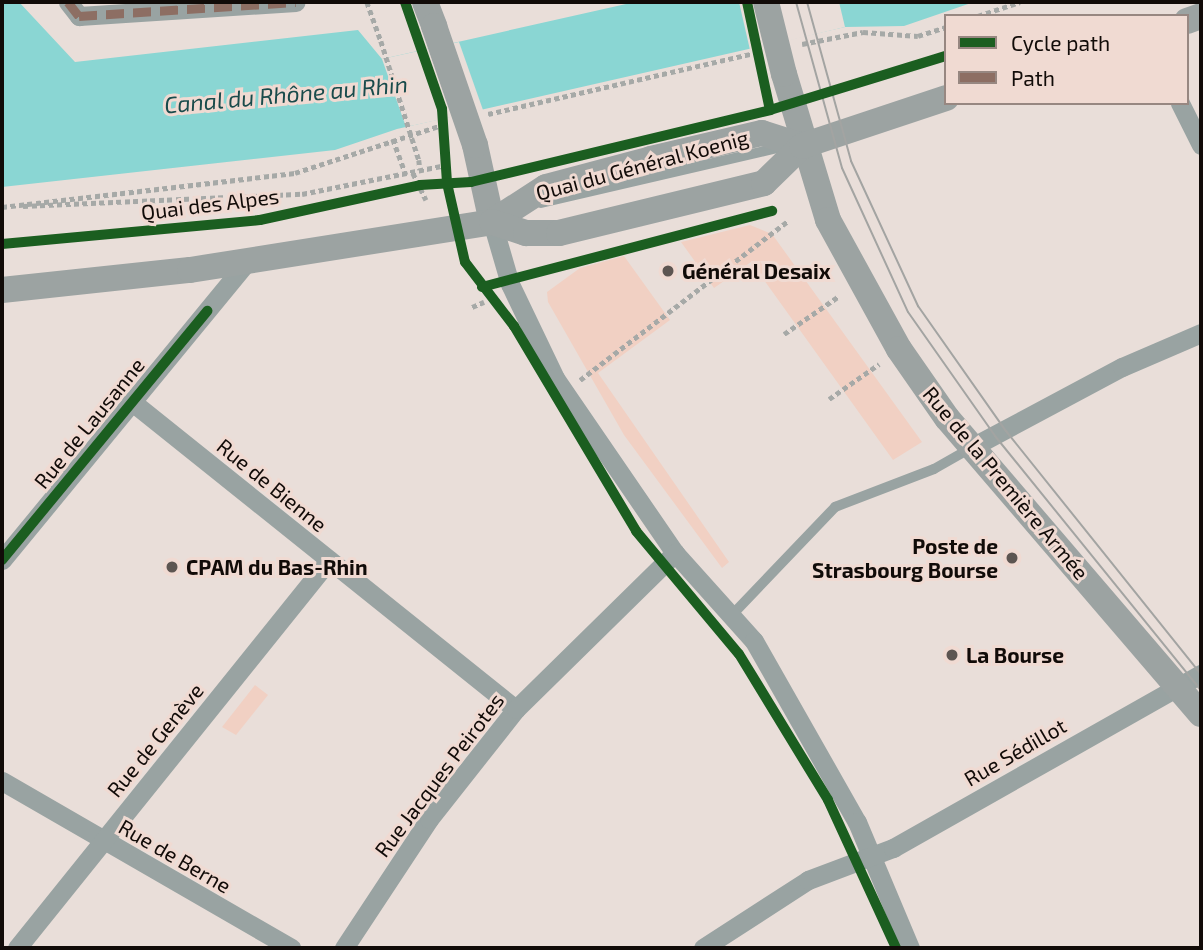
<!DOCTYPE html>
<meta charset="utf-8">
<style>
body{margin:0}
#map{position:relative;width:1203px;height:950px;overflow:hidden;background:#e9ded9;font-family:"Exo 2",sans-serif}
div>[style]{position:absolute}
.green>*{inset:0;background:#f1d0c3}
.water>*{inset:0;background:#8ad6d3}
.pier>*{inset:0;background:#e9ded9}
.path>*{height:4.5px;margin-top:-2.25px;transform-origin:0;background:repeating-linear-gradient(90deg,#a6a9a7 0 5px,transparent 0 8.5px)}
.lane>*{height:10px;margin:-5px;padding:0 5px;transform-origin:5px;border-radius:5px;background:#99a3a2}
.street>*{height:19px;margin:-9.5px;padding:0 9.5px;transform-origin:9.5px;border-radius:9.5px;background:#99a3a2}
.secondary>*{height:26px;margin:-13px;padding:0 13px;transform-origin:13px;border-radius:13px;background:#9ca3a2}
.tram>*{height:2px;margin:-1px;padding:0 1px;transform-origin:1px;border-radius:1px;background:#a3a4a2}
.path-bridge>*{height:4.5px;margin-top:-2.25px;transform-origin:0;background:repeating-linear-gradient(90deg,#a6a9a7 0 5px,transparent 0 8.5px)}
.secondary-bridge>*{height:26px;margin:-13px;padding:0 13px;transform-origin:13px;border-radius:13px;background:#9ca3a2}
.quiet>*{height:9px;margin-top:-4.5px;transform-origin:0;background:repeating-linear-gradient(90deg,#8d6e63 0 18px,transparent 0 27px)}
.cycleway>*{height:10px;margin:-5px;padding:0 5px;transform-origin:5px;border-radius:5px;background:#1b5e20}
.dots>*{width:19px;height:19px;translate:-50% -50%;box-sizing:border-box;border:4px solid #f0dad2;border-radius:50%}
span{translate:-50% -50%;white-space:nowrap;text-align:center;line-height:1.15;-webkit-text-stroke:6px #f0dad2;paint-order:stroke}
.street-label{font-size:21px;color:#110b08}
.poi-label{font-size:21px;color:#110b08;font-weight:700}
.left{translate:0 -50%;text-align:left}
.right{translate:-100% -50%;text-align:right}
.water-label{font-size:23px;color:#194b4b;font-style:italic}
.frame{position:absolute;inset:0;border:4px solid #110b08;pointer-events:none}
.legend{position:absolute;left:944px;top:14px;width:245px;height:91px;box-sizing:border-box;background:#f0dad2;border:2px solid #978781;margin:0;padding:9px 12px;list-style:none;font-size:21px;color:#110b08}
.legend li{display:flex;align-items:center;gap:14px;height:35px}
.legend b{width:35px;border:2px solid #978781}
</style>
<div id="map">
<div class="green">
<div style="clip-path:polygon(750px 225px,772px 234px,922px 442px,893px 460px,751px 262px,714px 288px,681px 242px)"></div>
<div style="clip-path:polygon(624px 256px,670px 320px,598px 373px,729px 562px,722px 568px,624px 435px,548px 302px,547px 292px,580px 268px)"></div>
<div style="clip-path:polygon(255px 685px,268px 695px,236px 735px,222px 727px)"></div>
</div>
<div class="water">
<div style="clip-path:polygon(2px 2px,19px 2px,75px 62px,358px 30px,382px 59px,635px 2px,974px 2px,904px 26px,845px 27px,397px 129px,335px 150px,2px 187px)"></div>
</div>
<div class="pier">
<div style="clip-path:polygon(739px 2px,839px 2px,845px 27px,750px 50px)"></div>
<div style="clip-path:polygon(459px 42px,483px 110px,406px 127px,382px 59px)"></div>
</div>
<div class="path">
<div style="left:367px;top:2px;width:41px;rotate:70.3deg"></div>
<div style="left:978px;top:16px;width:44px;rotate:-18.4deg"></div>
<div style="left:802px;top:44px;width:62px;rotate:-11.1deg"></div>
<div style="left:863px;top:32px;width:55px;rotate:4.2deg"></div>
<div style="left:918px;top:36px;width:29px;rotate:-18deg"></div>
<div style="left:488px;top:114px;width:274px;rotate:-12.9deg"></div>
<div style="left:393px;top:139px;width:38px;rotate:70deg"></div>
<div style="left:419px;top:160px;width:10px;rotate:84deg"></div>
<div style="left:413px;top:173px;width:30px;rotate:64deg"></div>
<div style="left:23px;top:206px;width:279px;rotate:-2.5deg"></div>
<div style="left:302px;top:194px;width:147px;rotate:-11.4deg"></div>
<div style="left:2px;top:207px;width:295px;rotate:-6.6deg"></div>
<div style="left:295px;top:173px;width:155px;rotate:-18.1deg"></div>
<div style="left:472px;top:307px;width:13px;rotate:-23deg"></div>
<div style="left:784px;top:334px;width:67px;rotate:-34.6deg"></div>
<div style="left:580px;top:380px;width:262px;rotate:-37.4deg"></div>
<div style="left:829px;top:399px;width:61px;rotate:-35deg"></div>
</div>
<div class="lane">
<div style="left:541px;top:203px;width:243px;rotate:-13.1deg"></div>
<div style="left:731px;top:616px;width:151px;rotate:-46.3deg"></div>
<div style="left:835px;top:507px;width:106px;rotate:-21deg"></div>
<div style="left:934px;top:469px;width:43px;rotate:-29.6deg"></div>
</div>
<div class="street">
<div style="left:68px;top:2px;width:18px;rotate:52deg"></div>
<div style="left:79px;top:16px;width:217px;rotate:-3.7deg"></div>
<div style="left:1180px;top:103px;width:47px;rotate:63.4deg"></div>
<div style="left:492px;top:222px;width:65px;rotate:73.8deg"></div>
<div style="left:510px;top:284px;width:104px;rotate:64.4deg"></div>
<div style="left:555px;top:378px;width:212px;rotate:55.6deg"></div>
<div style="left:675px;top:553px;width:118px;rotate:48.1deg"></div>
<div style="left:754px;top:641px;width:208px;rotate:60.4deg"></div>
<div style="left:857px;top:822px;width:137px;rotate:67.2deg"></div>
<div style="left:131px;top:401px;width:493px;rotate:38.7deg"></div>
<div style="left:972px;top:447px;width:170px;rotate:-28.1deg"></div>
<div style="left:1122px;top:367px;width:86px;rotate:-23.3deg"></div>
<div style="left:2px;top:560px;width:387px;rotate:-50.6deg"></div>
<div style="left:2px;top:781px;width:334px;rotate:30deg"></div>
<div style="left:17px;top:948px;width:498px;rotate:-51.2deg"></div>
<div style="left:344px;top:948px;width:154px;rotate:-56.6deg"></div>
<div style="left:429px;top:819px;width:140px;rotate:-51.7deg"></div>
<div style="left:516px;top:709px;width:223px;rotate:-44.5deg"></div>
<div style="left:703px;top:948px;width:125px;rotate:-32.9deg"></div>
<div style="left:808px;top:880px;width:91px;rotate:-20.6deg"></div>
<div style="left:893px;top:848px;width:354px;rotate:-29.5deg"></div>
</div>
<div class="secondary">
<div style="left:425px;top:2px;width:26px;rotate:69deg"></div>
<div style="left:1187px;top:21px;width:15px;rotate:-20deg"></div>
<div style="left:784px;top:74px;width:152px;rotate:73.2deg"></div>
<div style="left:828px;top:220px;width:147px;rotate:61.2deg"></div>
<div style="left:899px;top:349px;width:84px;rotate:55.2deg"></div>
<div style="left:947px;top:418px;width:390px;rotate:49.4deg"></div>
<div style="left:475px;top:145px;width:79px;rotate:77.6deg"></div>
<div style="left:492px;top:222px;width:64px;rotate:-32.9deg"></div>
<div style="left:546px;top:187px;width:109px;rotate:-14.9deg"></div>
<div style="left:651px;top:159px;width:114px;rotate:-13.2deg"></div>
<div style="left:762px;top:133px;width:42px;rotate:18deg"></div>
<div style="left:2px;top:290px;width:189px;rotate:-6.1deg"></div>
<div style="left:190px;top:270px;width:306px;rotate:-9deg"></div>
<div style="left:492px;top:222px;width:36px;rotate:18deg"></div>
<div style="left:526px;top:233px;width:33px"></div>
<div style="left:559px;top:233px;width:211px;rotate:-13.7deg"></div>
<div style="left:764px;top:183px;width:53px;rotate:-44.2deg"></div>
<div style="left:802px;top:146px;width:152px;rotate:-18.4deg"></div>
</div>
<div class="tram">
<div style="left:796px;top:2px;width:172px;rotate:74.5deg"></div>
<div style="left:842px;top:168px;width:158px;rotate:65.4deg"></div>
<div style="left:908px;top:312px;width:151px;rotate:54.9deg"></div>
<div style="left:995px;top:436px;width:327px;rotate:51deg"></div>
<div style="left:807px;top:2px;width:165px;rotate:74.5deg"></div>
<div style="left:851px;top:161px;width:160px;rotate:65.2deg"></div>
<div style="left:918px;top:306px;width:153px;rotate:54.9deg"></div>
<div style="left:1006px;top:431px;width:312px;rotate:51.3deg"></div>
</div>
<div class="path-bridge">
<div style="left:381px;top:41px;width:125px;rotate:72.3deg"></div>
</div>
<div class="secondary-bridge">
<div style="left:766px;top:2px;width:74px;rotate:76deg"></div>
<div style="left:434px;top:26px;width:126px;rotate:71deg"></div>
</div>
<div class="quiet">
<div style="left:68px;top:2px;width:18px;rotate:52deg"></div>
<div style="left:79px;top:16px;width:217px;rotate:-3.7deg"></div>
</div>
<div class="cycleway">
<div style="left:405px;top:2px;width:113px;rotate:70.9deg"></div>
<div style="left:442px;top:109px;width:74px;rotate:86.1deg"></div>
<div style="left:447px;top:183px;width:81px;rotate:77.2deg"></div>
<div style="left:465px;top:262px;width:81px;rotate:52.6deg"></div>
<div style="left:514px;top:326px;width:239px;rotate:59.2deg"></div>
<div style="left:636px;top:531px;width:160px;rotate:50.1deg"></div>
<div style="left:739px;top:654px;width:171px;rotate:58.6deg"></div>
<div style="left:828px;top:800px;width:163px;rotate:65.3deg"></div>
<div style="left:747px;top:2px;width:110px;rotate:78deg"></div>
<div style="left:2px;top:244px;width:259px;rotate:-5.3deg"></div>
<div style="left:260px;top:220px;width:164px;rotate:-12.3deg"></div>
<div style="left:420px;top:185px;width:51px;rotate:-3.4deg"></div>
<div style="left:471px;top:182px;width:308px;rotate:-13.5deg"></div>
<div style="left:770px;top:110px;width:184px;rotate:-17.1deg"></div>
<div style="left:482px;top:287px;width:300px;rotate:-14.7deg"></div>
<div style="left:2px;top:560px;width:323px;rotate:-50.5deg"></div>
</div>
<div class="dots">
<div style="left:668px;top:271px;background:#5d5551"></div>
<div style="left:1012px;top:558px;background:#5d5551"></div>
<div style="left:172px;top:567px;background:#5d5551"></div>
<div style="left:952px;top:655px;background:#5d5551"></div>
</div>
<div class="street-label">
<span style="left:642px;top:165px;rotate:-15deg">Quai du Général Koenig</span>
<span style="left:210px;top:204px;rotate:-7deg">Quai des Alpes</span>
<span style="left:89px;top:423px;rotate:-51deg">Rue de Lausanne</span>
<span style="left:1006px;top:483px;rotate:50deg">Rue de la Première Armée</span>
<span style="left:272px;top:485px;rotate:39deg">Rue de Bienne</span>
<span style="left:155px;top:740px;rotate:-51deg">Rue de Genève</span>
<span style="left:1015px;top:752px;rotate:-30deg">Rue Sédillot</span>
<span style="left:439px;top:775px;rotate:-53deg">Rue Jacques Peirotes</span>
<span style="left:175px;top:856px;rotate:30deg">Rue de Berne</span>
</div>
<div class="poi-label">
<span class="left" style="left:682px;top:271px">Général Desaix</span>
<span class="right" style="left:998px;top:558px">Poste de<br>Strasbourg Bourse</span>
<span class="left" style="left:186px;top:567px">CPAM du Bas-Rhin</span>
<span class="left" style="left:966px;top:655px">La Bourse</span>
</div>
<div class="water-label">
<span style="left:286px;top:94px;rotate:-5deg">Canal du Rhône au Rhin</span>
</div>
<div class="frame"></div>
<ul class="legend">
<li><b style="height:9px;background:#1b5e20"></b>Cycle path</li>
<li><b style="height:9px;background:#8d6e63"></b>Path</li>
</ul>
</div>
